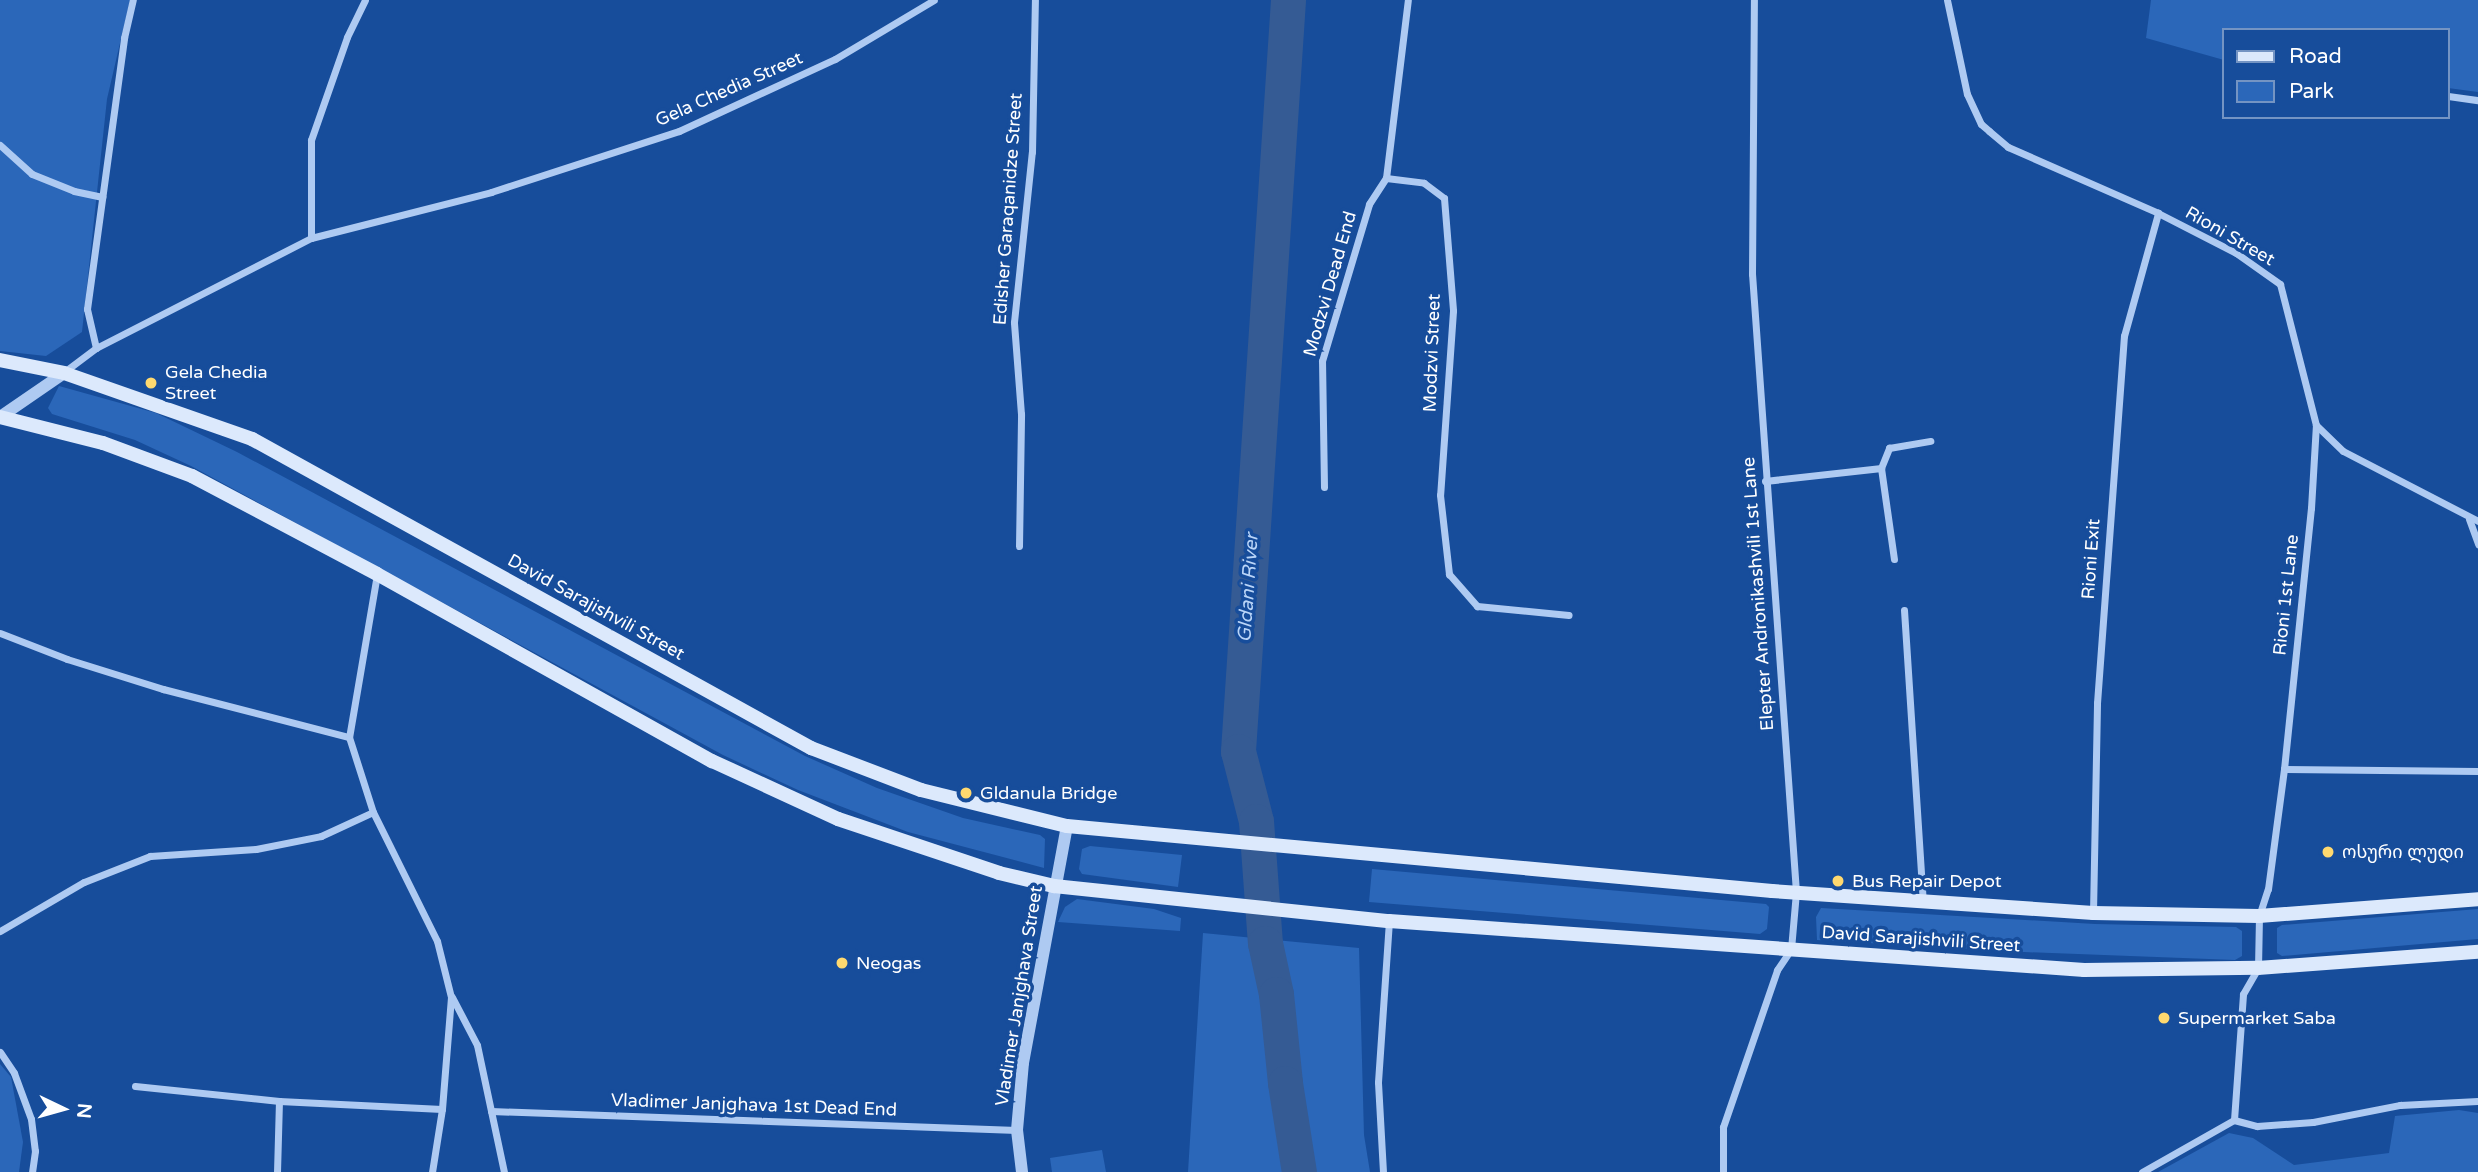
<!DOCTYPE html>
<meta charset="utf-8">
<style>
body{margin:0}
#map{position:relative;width:2478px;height:1172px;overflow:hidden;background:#174d9b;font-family:"Varela Round","Noto Sans Georgian",sans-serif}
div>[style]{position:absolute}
.green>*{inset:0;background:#2b67b9}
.river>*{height:35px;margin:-17.5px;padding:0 17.5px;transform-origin:17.5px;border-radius:17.5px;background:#355b94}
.minor>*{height:7px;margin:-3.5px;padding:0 3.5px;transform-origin:3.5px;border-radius:3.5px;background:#aecaf2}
.tertiary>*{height:12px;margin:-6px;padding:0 6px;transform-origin:6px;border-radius:6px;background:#aecaf2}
.secondary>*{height:14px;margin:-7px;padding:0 7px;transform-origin:7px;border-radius:7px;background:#dce9fc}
.dots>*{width:19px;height:19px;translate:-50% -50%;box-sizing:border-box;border:4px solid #174d9b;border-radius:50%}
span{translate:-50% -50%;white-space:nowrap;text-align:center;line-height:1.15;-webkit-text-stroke:7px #174d9b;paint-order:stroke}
.street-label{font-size:18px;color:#fff}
.poi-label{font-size:18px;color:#fff}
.left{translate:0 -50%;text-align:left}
.water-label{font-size:19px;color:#bad5f8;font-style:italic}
.legend{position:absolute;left:2222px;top:28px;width:228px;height:91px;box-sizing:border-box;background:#174d9b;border:2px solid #7494c3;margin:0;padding:9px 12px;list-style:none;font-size:21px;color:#fff}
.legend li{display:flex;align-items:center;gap:14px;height:35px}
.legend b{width:35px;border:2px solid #7494c3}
.north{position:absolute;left:28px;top:1074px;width:70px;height:70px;-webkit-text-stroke:5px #174d9b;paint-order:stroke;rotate:95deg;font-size:19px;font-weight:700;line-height:28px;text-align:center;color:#fff}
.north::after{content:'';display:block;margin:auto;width:24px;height:32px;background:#fff;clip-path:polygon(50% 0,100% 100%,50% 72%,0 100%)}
</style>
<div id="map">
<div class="green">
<div style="clip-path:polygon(0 0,130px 0,107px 99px,82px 332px,46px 356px,0 351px)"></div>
<div style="clip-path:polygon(2151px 0,2478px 0,2478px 92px,2448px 88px,2448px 30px,2224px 30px,2224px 60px,2146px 38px)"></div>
<div style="clip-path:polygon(59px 386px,156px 413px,237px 452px,805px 756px,877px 788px,963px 818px,1040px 835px,1045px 839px,1044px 868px,908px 832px,798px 790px,723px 755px,191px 466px,135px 440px,52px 414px,48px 408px)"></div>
<div style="clip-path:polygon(1090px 846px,1182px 855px,1178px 887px,1082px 874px,1079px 869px,1082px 849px)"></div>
<div style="clip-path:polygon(1372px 869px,1766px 904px,1769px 907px,1767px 929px,1760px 934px,1369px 902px)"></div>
<div style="clip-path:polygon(1077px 899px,1154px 909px,1181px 918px,1180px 931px,1058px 922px,1065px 907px)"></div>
<div style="clip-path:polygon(1821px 908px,2095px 924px,2236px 927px,2242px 931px,2242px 956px,2235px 960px,2024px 952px,1817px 940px,1816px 917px)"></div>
<div style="clip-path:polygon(2478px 909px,2478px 939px,2282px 956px,2277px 953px,2277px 928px,2282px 925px)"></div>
<div style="clip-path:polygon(1203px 933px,1359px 948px,1364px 1135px,1370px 1172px,1188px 1172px)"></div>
<div style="clip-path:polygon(0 1064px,11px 1077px,23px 1142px,19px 1172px,0 1172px)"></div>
<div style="clip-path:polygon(2459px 1110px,2478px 1113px,2478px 1172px,2158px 1172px,2229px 1133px,2253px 1138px,2294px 1165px,2389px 1153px,2395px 1116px)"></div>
<div style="clip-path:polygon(1102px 1150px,1106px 1172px,1052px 1172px,1050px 1158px)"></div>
</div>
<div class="river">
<div style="left:1288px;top:0;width:753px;rotate:93.81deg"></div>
<div style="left:1238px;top:751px;width:72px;rotate:75.6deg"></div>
<div style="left:1256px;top:821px;width:122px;rotate:85.8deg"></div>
<div style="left:1265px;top:943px;width:52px;rotate:77.8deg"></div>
<div style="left:1276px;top:994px;width:89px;rotate:84.2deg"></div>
<div style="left:1285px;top:1083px;width:90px;rotate:81.1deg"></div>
</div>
<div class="minor">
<div style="left:1947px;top:0;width:96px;rotate:78deg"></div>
<div style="left:1967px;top:94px;width:33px;rotate:65deg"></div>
<div style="left:1981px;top:124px;width:11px;rotate:41deg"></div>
<div style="left:1989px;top:131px;width:25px;rotate:40deg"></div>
<div style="left:2008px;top:147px;width:164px;rotate:23.7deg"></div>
<div style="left:2158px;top:213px;width:88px;rotate:27.1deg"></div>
<div style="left:2236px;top:253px;width:54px;rotate:35.2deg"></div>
<div style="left:2280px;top:284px;width:146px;rotate:75.7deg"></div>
<div style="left:2316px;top:425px;width:37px;rotate:44deg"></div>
<div style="left:2343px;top:451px;width:152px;rotate:27.4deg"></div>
<div style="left:2448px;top:96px;width:30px;rotate:8deg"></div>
<div style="left:0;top:145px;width:43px;rotate:42.2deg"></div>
<div style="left:32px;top:174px;width:45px;rotate:22deg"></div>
<div style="left:74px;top:191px;width:29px;rotate:12deg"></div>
<div style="left:1386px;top:178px;width:38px;rotate:7deg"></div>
<div style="left:1424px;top:183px;width:25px;rotate:37deg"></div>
<div style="left:1444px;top:198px;width:113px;rotate:85.4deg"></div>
<div style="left:1453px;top:311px;width:184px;rotate:94deg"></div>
<div style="left:1440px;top:495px;width:80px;rotate:83.5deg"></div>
<div style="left:1449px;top:574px;width:43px;rotate:48.8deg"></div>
<div style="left:1477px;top:606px;width:92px;rotate:5.6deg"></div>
<div style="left:311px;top:238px;width:98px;rotate:-90deg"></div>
<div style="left:311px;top:140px;width:109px;rotate:-70.7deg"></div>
<div style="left:347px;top:37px;width:41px;rotate:-64.1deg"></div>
<div style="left:96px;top:348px;width:40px;rotate:-103deg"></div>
<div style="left:87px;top:309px;width:274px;rotate:-82.2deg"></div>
<div style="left:124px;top:38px;width:39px;rotate:-77deg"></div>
<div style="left:64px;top:372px;width:40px;rotate:-37deg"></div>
<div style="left:96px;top:348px;width:242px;rotate:-27.1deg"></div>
<div style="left:311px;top:238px;width:186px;rotate:-14.3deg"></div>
<div style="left:491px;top:192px;width:198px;rotate:-18deg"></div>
<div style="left:679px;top:131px;width:172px;rotate:-24.8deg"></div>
<div style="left:835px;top:59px;width:115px;rotate:-30.8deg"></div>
<div style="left:1881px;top:468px;width:22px;rotate:-68deg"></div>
<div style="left:1889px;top:448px;width:42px;rotate:-9.7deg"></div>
<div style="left:1765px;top:481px;width:117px;rotate:-6.4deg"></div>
<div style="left:1881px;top:468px;width:92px;rotate:81.9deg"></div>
<div style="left:1324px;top:487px;width:126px;rotate:-90.9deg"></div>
<div style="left:1322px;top:361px;width:164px;rotate:-73.3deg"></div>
<div style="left:1369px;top:204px;width:31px;rotate:-57deg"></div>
<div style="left:1386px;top:178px;width:179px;rotate:-83deg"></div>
<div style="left:2469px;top:519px;width:27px;rotate:70deg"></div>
<div style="left:1019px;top:546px;width:132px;rotate:-89.1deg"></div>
<div style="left:1021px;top:414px;width:92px;rotate:-94.4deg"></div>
<div style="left:1014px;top:322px;width:171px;rotate:-84deg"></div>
<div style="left:1032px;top:152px;width:152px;rotate:-88.9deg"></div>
<div style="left:377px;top:574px;width:165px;rotate:99.7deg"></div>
<div style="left:349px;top:737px;width:79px;rotate:72.3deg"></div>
<div style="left:373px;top:812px;width:144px;rotate:63.6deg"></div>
<div style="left:437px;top:941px;width:58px;rotate:76deg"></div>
<div style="left:451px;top:997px;width:112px;rotate:94.6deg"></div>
<div style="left:442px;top:1109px;width:64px;rotate:99deg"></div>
<div style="left:1904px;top:610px;width:293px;rotate:86.3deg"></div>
<div style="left:0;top:633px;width:72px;rotate:21.2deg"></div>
<div style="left:67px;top:659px;width:101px;rotate:17.4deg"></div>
<div style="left:163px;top:689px;width:192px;rotate:14.5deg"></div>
<div style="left:2284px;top:769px;width:194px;rotate:0.6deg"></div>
<div style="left:2093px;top:913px;width:210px;rotate:-88.9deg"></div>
<div style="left:2097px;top:703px;width:368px;rotate:-85.8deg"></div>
<div style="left:2124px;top:336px;width:128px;rotate:-74.5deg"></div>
<div style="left:0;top:931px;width:97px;rotate:-30.3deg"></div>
<div style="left:84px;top:882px;width:71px;rotate:-21.5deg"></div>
<div style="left:150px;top:856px;width:106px;rotate:-3.8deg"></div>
<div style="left:256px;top:849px;width:66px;rotate:-11.3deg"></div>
<div style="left:321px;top:836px;width:57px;rotate:-24.8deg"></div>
<div style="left:452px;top:997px;width:54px;rotate:62.5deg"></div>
<div style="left:477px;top:1045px;width:130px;rotate:78deg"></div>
<div style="left:0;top:1052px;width:25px;rotate:56deg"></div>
<div style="left:14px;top:1073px;width:49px;rotate:69.7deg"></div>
<div style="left:31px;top:1119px;width:32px;rotate:83deg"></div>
<div style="left:35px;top:1151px;width:21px;rotate:98deg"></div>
<div style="left:135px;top:1086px;width:145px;rotate:5.9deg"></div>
<div style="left:279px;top:1101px;width:163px;rotate:2.8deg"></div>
<div style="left:491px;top:1111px;width:526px;rotate:2.07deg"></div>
<div style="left:2234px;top:1120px;width:126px;rotate:-85.9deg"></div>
<div style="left:2243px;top:994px;width:30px;rotate:-60deg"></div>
<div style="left:2258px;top:968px;width:52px;rotate:-88.9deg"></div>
<div style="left:2259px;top:916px;width:28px;rotate:-72deg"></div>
<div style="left:2268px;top:889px;width:121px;rotate:-82.4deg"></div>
<div style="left:2284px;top:769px;width:262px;rotate:-84.1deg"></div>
<div style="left:2311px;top:508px;width:83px;rotate:-86.6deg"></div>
<div style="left:277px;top:1172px;width:71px;rotate:-88.4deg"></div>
<div style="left:1383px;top:1172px;width:90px;rotate:-93.2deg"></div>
<div style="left:1378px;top:1082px;width:161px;rotate:-86.1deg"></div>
<div style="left:1723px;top:1172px;width:45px;rotate:-90deg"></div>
<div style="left:1723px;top:1127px;width:166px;rotate:-71deg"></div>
<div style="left:1777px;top:970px;width:25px;rotate:-56deg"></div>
<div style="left:1791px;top:949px;width:57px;rotate:-85deg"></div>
<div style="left:1796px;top:892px;width:620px;rotate:-94.07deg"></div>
<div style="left:1752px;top:274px;width:274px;rotate:-89.6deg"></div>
<div style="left:2142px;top:1172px;width:106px;rotate:-29.5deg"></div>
<div style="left:2234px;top:1120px;width:24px;rotate:15deg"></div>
<div style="left:2257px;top:1126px;width:56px;rotate:-4.1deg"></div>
<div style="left:2313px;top:1122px;width:89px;rotate:-11.1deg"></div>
<div style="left:2400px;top:1105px;width:78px;rotate:-2.9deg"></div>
</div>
<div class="tertiary">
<div style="left:0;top:417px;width:78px;rotate:-34.5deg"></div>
<div style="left:1022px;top:1172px;width:42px;rotate:-96.8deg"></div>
<div style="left:1017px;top:1130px;width:67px;rotate:-84.9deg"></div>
<div style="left:1023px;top:1063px;width:241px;rotate:-79.5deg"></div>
</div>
<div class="secondary">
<div style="left:0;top:360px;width:65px;rotate:11.5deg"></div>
<div style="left:64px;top:373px;width:199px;rotate:19.3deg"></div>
<div style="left:252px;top:439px;width:639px;rotate:28.93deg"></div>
<div style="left:811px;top:748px;width:118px;rotate:20.9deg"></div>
<div style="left:921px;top:790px;width:150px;rotate:13.9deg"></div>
<div style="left:1067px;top:826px;width:708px;rotate:5.27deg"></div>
<div style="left:1772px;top:891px;width:322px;rotate:3.9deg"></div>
<div style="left:2093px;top:913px;width:166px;rotate:1deg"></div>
<div style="left:2259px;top:916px;width:220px;rotate:-4.4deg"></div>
<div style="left:0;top:417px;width:106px;rotate:14.2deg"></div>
<div style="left:103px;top:443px;width:95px;rotate:20.3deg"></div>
<div style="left:192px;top:476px;width:209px;rotate:27.9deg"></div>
<div style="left:377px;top:574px;width:384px;rotate:29.2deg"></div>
<div style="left:712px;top:761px;width:139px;rotate:24.7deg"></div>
<div style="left:838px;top:819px;width:170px;rotate:18.5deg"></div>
<div style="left:999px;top:873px;width:57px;rotate:13.3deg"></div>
<div style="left:1054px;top:886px;width:337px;rotate:6deg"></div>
<div style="left:1389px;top:921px;width:697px;rotate:4.03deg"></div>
<div style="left:2084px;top:970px;width:174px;rotate:-0.7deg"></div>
<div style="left:2258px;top:968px;width:221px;rotate:-4.2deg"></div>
</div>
<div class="dots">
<div style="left:151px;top:383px;background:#ffd96f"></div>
<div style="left:966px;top:793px;background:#ffd96f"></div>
<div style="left:2328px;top:852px;background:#ffd96f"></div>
<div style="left:1838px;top:881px;background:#ffd96f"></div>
<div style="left:842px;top:963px;background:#ffd96f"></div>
<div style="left:2164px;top:1018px;background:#ffd96f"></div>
</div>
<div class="street-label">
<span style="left:729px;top:89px;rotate:-24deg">Gela Chedia Street</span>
<span style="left:1008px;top:209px;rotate:-86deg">Edisher Garaqanidze Street</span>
<span style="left:2230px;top:236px;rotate:30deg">Rioni Street</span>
<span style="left:1330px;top:284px;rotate:-74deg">Modzvi Dead End</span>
<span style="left:1432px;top:353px;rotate:-88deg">Modzvi Street</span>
<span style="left:2091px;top:559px;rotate:-86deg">Rioni Exit</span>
<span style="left:1758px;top:594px;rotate:-94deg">Elepter Andronikashvili 1st Lane</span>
<span style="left:2286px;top:595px;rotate:-84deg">Rioni 1st Lane</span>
<span style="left:596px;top:607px;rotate:29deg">David Sarajishvili Street</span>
<span style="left:1921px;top:939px;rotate:4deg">David Sarajishvili Street</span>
<span style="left:1019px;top:996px;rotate:-81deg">Vladimer Janjghava Street</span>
<span style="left:754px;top:1105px;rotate:2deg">Vladimer Janjghava 1st Dead End</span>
</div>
<div class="poi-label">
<span class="left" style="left:165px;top:383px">Gela Chedia<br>Street</span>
<span class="left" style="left:980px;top:793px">Gldanula Bridge</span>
<span class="left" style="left:2342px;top:852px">ოსური ლუდი</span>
<span class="left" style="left:1852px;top:881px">Bus Repair Depot</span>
<span class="left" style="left:856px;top:963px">Neogas</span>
<span class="left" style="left:2178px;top:1018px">Supermarket Saba</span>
</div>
<div class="water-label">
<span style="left:1249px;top:588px;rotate:-86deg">Gldani River</span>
</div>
<ul class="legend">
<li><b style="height:9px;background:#dce9fc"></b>Road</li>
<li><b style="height:19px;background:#2b67b9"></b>Park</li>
</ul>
<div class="north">N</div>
</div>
